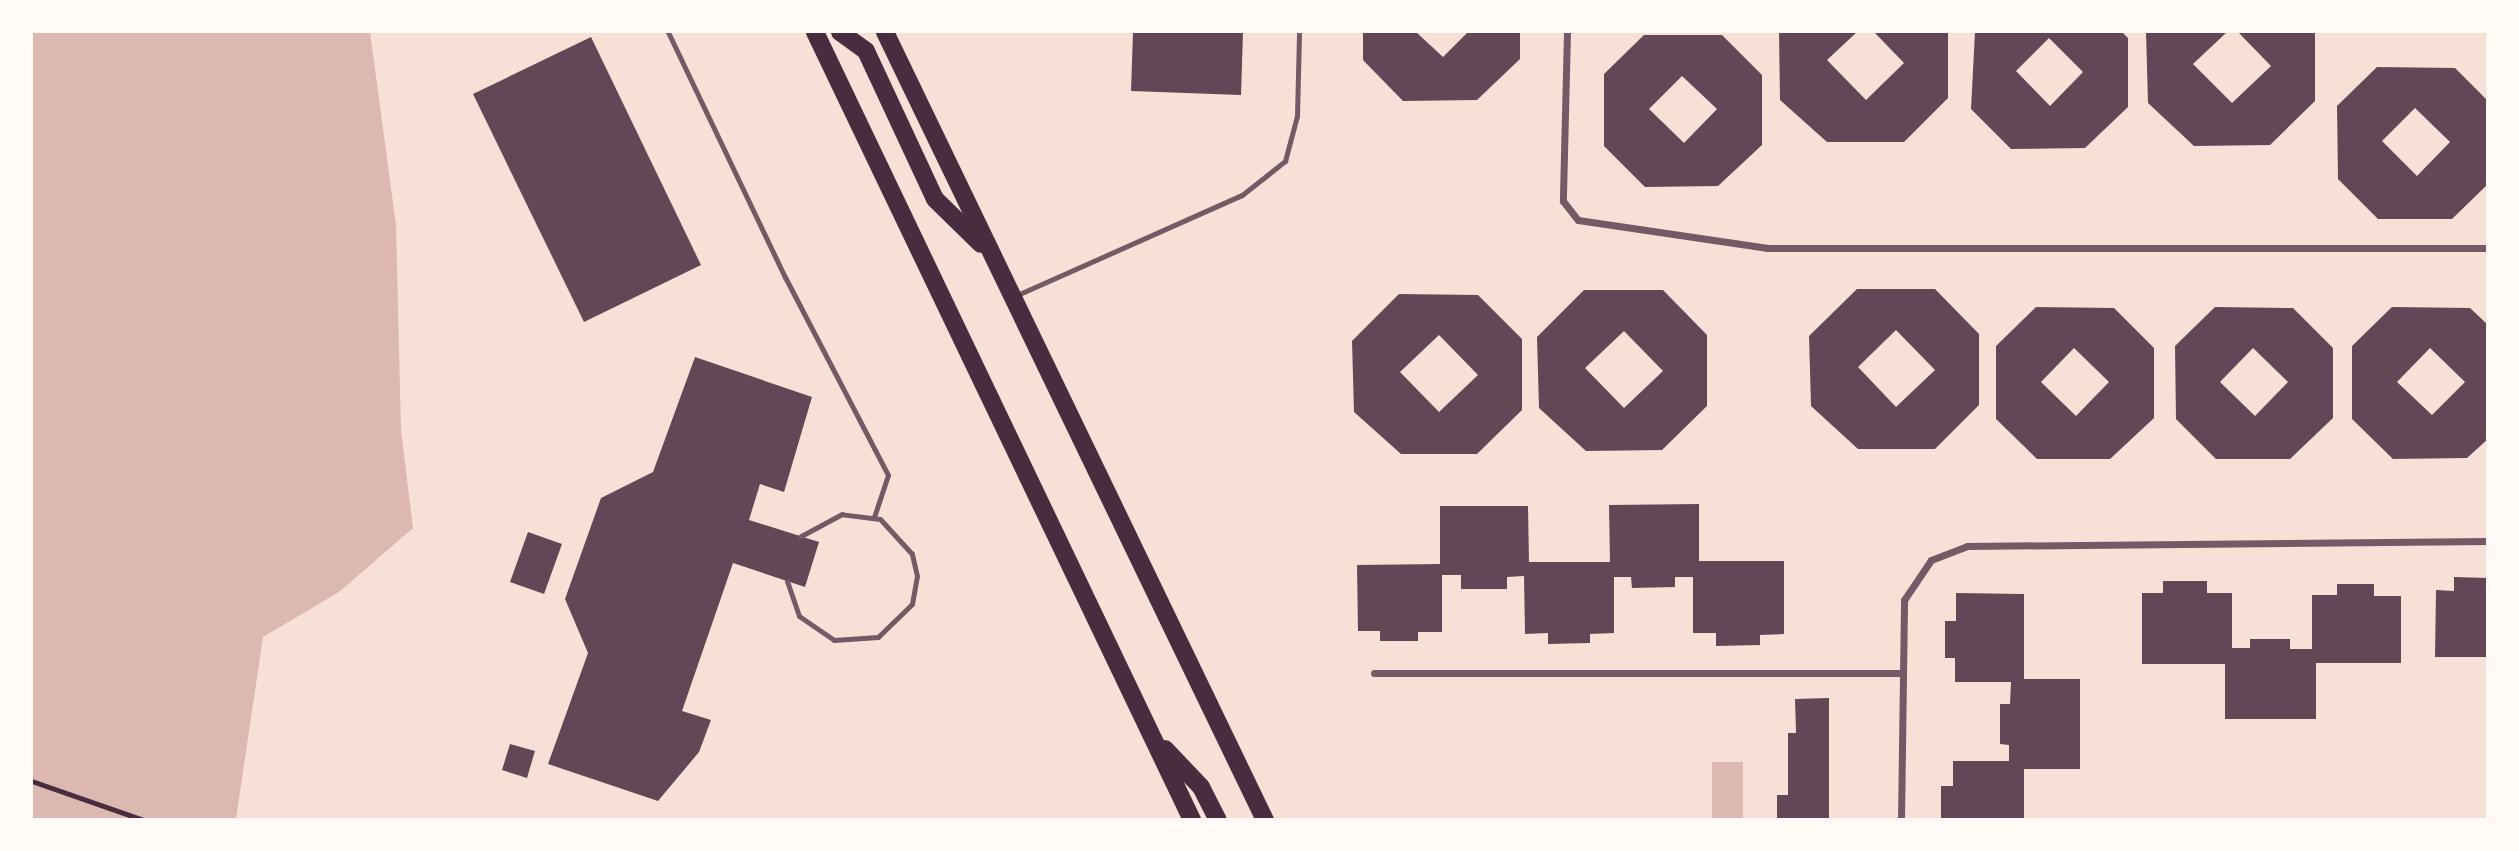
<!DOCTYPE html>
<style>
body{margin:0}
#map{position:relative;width:2519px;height:851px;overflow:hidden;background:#f7e1d7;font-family:"Zilla Slab",serif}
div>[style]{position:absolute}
.water>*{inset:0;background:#dcb8b0}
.building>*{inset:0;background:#644757}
.path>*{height:4.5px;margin:-2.25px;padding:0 2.25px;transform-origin:2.25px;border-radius:2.25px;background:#4a2c40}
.service>*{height:5px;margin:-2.5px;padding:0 2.5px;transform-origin:2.5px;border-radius:2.5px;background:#755966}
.minor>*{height:7px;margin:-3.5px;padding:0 3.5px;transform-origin:3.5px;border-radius:3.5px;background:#755966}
.primary>*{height:18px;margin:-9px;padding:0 9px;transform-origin:9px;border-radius:9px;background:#4a2c40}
span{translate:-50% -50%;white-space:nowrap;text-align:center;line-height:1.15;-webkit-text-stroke:5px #fffaf5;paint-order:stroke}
.frame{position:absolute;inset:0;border:33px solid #fffaf5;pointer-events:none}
</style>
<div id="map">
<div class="water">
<div style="clip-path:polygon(32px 32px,370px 32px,396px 225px,401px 430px,413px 528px,339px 592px,263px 637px,236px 819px,32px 819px)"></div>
<div style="clip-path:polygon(1712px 762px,1743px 762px,1743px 819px,1712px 819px)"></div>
</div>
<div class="building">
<div style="clip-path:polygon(1133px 32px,1243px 32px,1241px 95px,1131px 91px)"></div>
<div style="clip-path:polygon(1363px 32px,1416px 32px,1443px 57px,1468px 32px,1520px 32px,1520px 59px,1477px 100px,1403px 101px,1363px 60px)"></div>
<div style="clip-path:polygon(1779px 32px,1857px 32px,1827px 60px,1866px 100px,1904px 63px,1874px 32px,1948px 32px,1948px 98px,1904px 142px,1827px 142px,1780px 100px)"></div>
<div style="clip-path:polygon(evenodd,1975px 32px,2122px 32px,2128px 38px,2128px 107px,2085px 148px,2011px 149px,1971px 109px,1975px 32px,2049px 38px,2083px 72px,2050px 106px,2016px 71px,2049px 38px)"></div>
<div style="clip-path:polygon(2146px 32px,2227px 32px,2193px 64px,2232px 103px,2271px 66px,2238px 32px,2315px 32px,2315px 101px,2270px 145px,2194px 146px,2148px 103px)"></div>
<div style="clip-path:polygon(evenodd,1644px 35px,1722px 35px,1762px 75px,1762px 145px,1718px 186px,1645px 187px,1604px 146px,1604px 74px,1644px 35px,1682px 76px,1717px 109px,1684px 143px,1649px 109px,1682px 76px)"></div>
<div style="clip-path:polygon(591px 37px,701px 265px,584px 322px,473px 94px)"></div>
<div style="clip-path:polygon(evenodd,2377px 67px,2455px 68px,2488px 101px,2488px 184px,2452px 219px,2378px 219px,2338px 179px,2337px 106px,2377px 67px,2415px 108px,2450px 142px,2417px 176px,2382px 141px,2415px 108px)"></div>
<div style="clip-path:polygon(evenodd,1857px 289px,1935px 289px,1979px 334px,1979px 405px,1935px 449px,1858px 449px,1811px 406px,1809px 336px,1857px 289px,1896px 330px,1935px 370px,1896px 407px,1858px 367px,1896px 330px)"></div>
<div style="clip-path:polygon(evenodd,1584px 290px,1663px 290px,1707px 335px,1707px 406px,1662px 450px,1586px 451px,1539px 408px,1537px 337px,1584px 290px,1624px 331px,1663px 371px,1624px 408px,1585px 368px,1624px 331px)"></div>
<div style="clip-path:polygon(evenodd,1399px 294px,1478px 295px,1522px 339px,1522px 410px,1477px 454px,1401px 454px,1354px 412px,1352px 341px,1399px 294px,1439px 335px,1478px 375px,1439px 412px,1400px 372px,1439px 335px)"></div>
<div style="clip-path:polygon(evenodd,2036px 307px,2114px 308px,2154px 348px,2154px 418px,2110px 459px,2037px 459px,1996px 419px,1996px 346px,2036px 307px,2074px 348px,2109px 382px,2076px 416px,2041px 382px,2074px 348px)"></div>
<div style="clip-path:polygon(evenodd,2215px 307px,2293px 308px,2333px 348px,2333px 418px,2290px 459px,2216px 459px,2176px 419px,2175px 346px,2215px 307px,2253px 348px,2288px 382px,2255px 416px,2220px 382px,2253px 348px)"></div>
<div style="clip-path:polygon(evenodd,2392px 307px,2470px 308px,2488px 325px,2488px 439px,2467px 458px,2393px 459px,2352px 419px,2352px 346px,2392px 307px,2430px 348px,2465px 382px,2432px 415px,2397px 382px,2430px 348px)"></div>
<div style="clip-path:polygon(695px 357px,812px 397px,784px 492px,760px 484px,749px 520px,819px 542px,805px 587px,733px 563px,682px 711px,711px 720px,699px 752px,658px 801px,548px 764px,588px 653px,565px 599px,601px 498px,653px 472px)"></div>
<div style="clip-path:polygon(1699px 504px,1699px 561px,1784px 561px,1784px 634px,1760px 635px,1760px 645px,1716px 646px,1716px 633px,1693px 633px,1693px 577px,1675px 577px,1675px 587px,1632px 588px,1631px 577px,1614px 577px,1614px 633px,1590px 634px,1590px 643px,1548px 644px,1548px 633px,1525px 634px,1524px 576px,1507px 577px,1507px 589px,1461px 589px,1461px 575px,1442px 575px,1442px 632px,1418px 632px,1418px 641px,1380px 641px,1380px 631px,1358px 631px,1357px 565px,1440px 564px,1440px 506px,1528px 506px,1529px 562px,1610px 562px,1609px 505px)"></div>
<div style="clip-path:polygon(528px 532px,562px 544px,544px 594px,510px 582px)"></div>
<div style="clip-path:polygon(2454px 577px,2488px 578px,2488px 657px,2435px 657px,2436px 590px,2454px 591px)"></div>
<div style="clip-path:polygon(2163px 581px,2207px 581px,2207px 593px,2232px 593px,2232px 648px,2250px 648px,2250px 639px,2290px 639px,2290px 649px,2312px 649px,2312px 595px,2337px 595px,2337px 584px,2374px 584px,2374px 596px,2401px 596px,2401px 663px,2316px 663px,2316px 719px,2225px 719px,2225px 664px,2142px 664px,2142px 593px,2163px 593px)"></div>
<div style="clip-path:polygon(1956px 593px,2024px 594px,2024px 679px,2080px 679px,2080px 769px,2024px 769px,2024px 820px,1941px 820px,1941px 786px,1953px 786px,1953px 761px,2009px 761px,2009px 745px,2000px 744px,2000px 704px,2010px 704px,2011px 682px,1955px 682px,1955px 658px,1945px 658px,1945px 621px,1956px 621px)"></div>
<div style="clip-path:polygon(1829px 698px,1829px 820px,1777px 820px,1777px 795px,1788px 795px,1788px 733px,1796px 733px,1795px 699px)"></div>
<div style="clip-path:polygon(510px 744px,535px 751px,527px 778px,502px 770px)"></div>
</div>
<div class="path">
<div style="left:32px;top:781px;width:119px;rotate:19.2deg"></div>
</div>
<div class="service">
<div style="left:668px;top:32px;width:272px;rotate:64.5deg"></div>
<div style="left:785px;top:277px;width:223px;rotate:62.5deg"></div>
<div style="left:888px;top:475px;width:44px;rotate:108.4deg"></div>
<div style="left:1015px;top:296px;width:248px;rotate:-24deg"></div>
<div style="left:1242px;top:195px;width:55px;rotate:-38.3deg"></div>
<div style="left:1285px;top:161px;width:47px;rotate:-75.1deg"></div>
<div style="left:1297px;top:116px;width:84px;rotate:-88.6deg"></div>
<div style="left:787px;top:581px;width:37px;rotate:71deg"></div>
<div style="left:799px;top:616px;width:42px;rotate:34.4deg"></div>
<div style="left:834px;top:640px;width:44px;rotate:-3.9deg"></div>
<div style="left:878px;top:637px;width:47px;rotate:-44.1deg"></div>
<div style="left:912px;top:604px;width:28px;rotate:-80deg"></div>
<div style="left:917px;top:576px;width:23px;rotate:-103deg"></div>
<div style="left:912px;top:554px;width:47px;rotate:-132.4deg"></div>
<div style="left:880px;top:519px;width:38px;rotate:-173deg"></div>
<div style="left:842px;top:514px;width:47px;rotate:151.8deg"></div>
</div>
<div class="minor">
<div style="left:1567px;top:32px;width:169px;rotate:91.4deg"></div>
<div style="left:1563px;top:201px;width:24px;rotate:52deg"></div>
<div style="left:1578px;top:220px;width:192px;rotate:8.4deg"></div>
<div style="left:1768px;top:248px;width:720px"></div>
<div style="left:1374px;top:673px;width:528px"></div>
<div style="left:1901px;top:820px;width:220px;rotate:-89.2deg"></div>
<div style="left:1904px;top:600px;width:48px;rotate:-56deg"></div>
<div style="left:1931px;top:560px;width:39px;rotate:-21deg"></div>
<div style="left:1967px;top:546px;width:521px;rotate:-0.55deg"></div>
</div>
<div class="primary">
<div style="left:815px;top:32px;width:874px;rotate:64.43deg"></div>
<div style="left:840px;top:32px;width:32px;rotate:36deg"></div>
<div style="left:866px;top:51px;width:163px;rotate:65deg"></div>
<div style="left:935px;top:199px;width:64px;rotate:44.4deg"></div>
<div style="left:885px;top:32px;width:875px;rotate:64.26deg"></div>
<div style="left:1165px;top:749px;width:52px;rotate:46.5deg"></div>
<div style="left:1201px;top:787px;width:37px;rotate:63deg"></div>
</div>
<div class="frame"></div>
</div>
